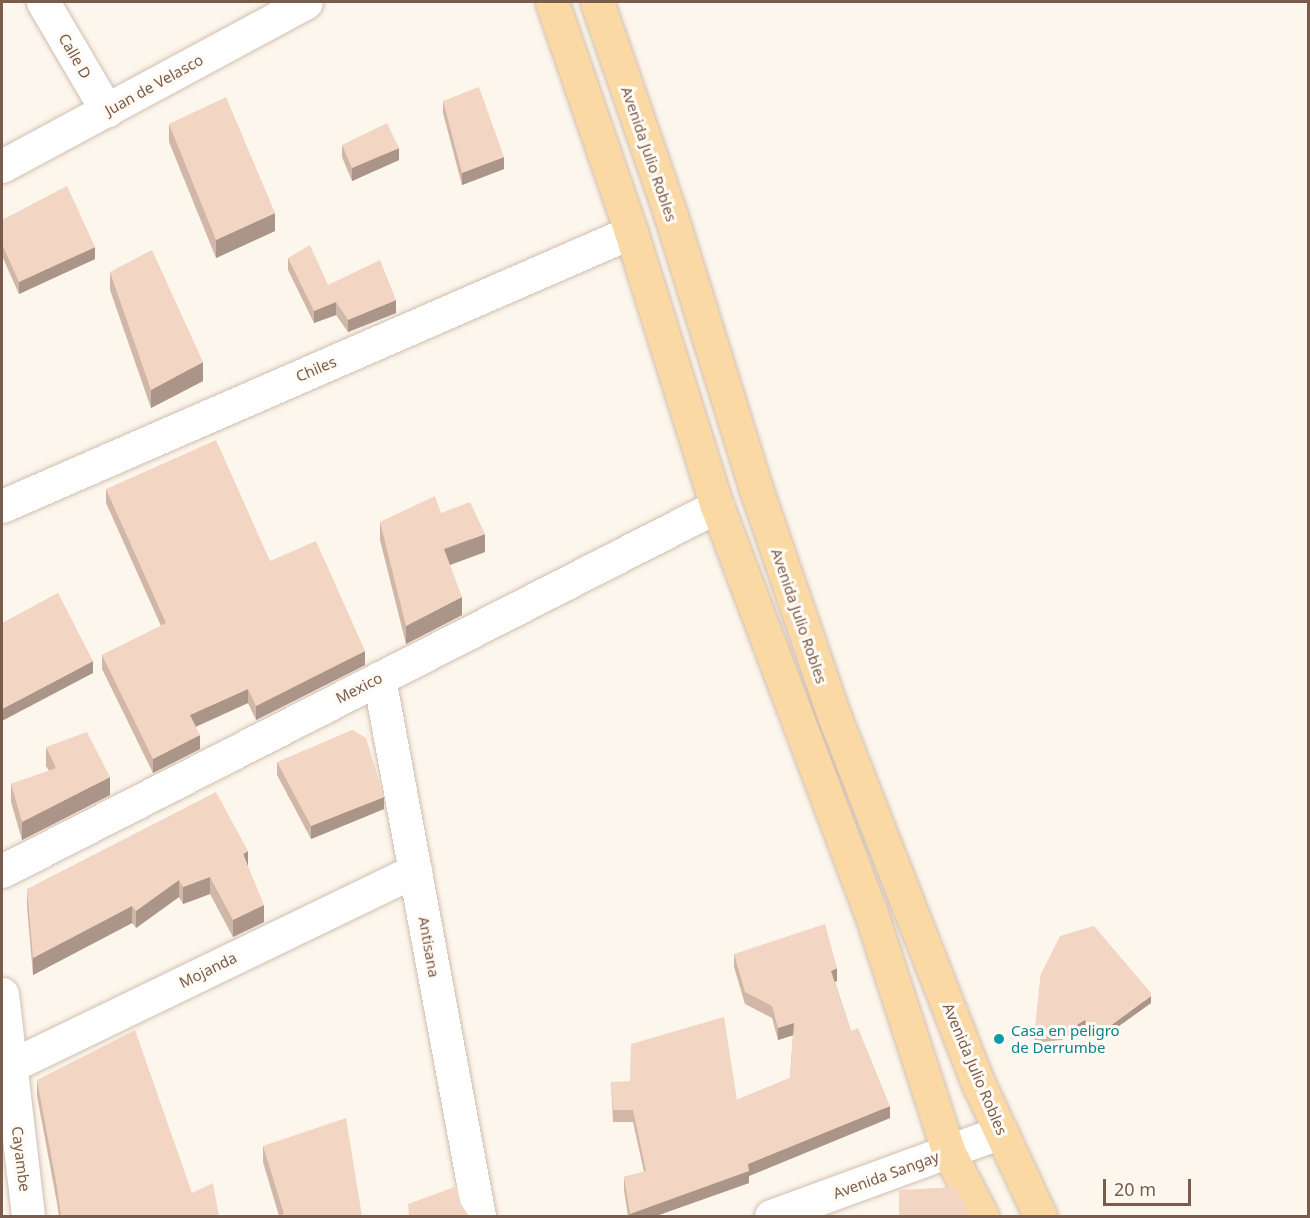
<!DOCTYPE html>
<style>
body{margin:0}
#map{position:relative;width:1310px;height:1218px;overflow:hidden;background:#fdf6ec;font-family:"Noto Sans",sans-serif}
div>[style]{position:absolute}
.roads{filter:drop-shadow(0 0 2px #d1beb0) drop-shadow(0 0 2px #d1beb0)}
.minor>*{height:33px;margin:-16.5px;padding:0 16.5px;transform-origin:16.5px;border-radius:16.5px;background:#fff}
.major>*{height:33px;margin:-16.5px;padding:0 16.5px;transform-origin:16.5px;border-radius:16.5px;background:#fbd9a5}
.wall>*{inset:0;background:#d1b7a8}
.shaded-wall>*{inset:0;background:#aa9588}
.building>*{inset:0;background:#f3d5c3}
.dots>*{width:16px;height:16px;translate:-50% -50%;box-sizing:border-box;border:3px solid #fffaf3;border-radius:50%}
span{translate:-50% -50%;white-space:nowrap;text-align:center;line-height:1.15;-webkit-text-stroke:6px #fffaf3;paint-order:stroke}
.street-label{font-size:15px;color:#7a5c4d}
.culture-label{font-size:15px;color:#0d838f}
.left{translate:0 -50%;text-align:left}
.frame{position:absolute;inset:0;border:3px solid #7a5c4d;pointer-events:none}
.scale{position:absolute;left:1103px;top:1179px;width:88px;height:27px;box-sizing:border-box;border:3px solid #7a5c4d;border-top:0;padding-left:8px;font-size:18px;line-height:21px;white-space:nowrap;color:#7a5c4d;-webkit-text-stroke:4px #fffaf3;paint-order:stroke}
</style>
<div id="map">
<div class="roads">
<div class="minor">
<div style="left:43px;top:2px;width:126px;rotate:59.6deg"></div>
<div style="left:2px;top:166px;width:345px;rotate:-28.3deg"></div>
<div style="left:2px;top:506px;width:686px;rotate:-23.54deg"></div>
<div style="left:379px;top:678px;width:547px;rotate:79.47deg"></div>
<div style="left:2px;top:871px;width:803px;rotate:-27.04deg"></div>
<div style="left:2px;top:994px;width:224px;rotate:83.3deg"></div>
<div style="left:2px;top:1070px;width:459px;rotate:-25.8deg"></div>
<div style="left:771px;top:1216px;width:245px;rotate:-20.1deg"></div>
</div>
<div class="major">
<div style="left:552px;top:2px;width:243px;rotate:71deg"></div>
<div style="left:631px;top:232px;width:287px;rotate:72.6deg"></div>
<div style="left:717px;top:506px;width:432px;rotate:69.3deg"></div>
<div style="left:870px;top:910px;width:256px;rotate:72deg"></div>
<div style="left:949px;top:1153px;width:71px;rotate:62.4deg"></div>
<div style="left:597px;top:2px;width:226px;rotate:70.9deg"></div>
<div style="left:671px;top:216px;width:286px;rotate:72.7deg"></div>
<div style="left:756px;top:489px;width:237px;rotate:71deg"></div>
<div style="left:833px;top:713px;width:400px;rotate:68.6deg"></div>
<div style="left:979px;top:1085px;width:145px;rotate:65deg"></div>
</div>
</div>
<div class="wall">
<div style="clip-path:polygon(443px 101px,504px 169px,462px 185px,443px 113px)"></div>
<div style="clip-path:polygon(169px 124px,275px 231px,216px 258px,169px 142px)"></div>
<div style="clip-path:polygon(342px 145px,399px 160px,352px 181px,342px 157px)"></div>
<div style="clip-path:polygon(2px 220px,95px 259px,19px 294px,2px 256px)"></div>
<div style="clip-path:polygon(288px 258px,328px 285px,396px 313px,348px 332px,336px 315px,314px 323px,288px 270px)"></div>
<div style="clip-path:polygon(110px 272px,203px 381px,151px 408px,110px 290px)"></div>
<div style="clip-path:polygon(106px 489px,270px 561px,365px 665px,256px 720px,248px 703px,196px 727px,200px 749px,153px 773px,102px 669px,102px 655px,161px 626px,106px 503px)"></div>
<div style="clip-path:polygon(441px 513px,485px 552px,450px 565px,462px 615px,406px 644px,380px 540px,380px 522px)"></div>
<div style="clip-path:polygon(46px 747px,110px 795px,22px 840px,11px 802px,11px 784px,49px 771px,46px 766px)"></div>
<div style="clip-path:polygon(277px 762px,384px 809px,311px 839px,277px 775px)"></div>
<div style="clip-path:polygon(248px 867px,264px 922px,233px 937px,210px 894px,183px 904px,179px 897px,136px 928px,132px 923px,33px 975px,27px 907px,27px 889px)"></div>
<div style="clip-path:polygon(734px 954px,837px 981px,835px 982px,851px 1031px,890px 1118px,749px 1176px,749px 1183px,656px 1216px,628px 1216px,624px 1190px,624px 1177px,644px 1172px,633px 1122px,613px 1122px,611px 1082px,737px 1100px,790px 1078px,793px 1035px,778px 1040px,772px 1018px,745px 1004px,734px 967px)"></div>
<div style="clip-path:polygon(1041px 974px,1151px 1003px,1098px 1041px,1085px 1026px,1061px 1040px,1034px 1043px)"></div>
<div style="clip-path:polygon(37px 1080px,192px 1193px,219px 1216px,59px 1216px,57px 1203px,37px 1096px)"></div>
<div style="clip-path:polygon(263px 1146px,362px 1216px,279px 1216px,263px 1162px)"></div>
</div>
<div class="shaded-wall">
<div style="clip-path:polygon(399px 148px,399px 160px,352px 181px,352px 168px)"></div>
<div style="clip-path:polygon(504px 157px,504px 169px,462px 185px,462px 173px)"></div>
<div style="clip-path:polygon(275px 213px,275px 231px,216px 258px,216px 240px)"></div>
<div style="clip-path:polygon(95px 247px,95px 259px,19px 294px,19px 282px)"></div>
<div style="clip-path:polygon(396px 300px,396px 313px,348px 332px,348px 320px)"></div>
<div style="clip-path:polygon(336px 302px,336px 315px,314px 323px,314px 311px)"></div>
<div style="clip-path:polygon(203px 362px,203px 381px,151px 408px,151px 390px)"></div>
<div style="clip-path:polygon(485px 534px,485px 552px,444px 567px,444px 549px)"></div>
<div style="clip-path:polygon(462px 597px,462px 615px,406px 644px,406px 626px)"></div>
<div style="clip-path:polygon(365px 651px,365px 665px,256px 720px,256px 706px)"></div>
<div style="clip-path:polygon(93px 661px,93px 673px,2px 721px,2px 709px)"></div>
<div style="clip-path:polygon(248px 689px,248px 703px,190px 729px,190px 715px)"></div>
<div style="clip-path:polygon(200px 735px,200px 749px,153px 773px,153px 759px)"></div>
<div style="clip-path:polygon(110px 777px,110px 795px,22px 840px,22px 822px)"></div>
<div style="clip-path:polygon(384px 797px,384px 809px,311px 839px,311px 826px)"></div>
<div style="clip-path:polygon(248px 851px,248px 868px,243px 854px)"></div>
<div style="clip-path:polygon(210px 877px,210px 894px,183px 904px,183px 887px)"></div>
<div style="clip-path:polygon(179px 880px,179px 897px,136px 928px,136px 911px)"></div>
<div style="clip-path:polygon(264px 905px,264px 922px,233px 937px,233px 920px)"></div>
<div style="clip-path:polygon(132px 906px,132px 923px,33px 975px,33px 958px)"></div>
<div style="clip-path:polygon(837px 968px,837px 981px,831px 983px,831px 971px)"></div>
<div style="clip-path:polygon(1151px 996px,1151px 1003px,1098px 1041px,1098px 1035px)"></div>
<div style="clip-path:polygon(1085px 1020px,1085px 1026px,1061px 1040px,1061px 1034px)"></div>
<div style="clip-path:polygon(794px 1023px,794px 1035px,778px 1040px,778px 1028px)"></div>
<div style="clip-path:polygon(890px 1106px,890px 1118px,749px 1176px,749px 1183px,656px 1216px,630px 1216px,630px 1214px,748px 1164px)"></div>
</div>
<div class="building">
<div style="clip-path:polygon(479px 87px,504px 157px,462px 173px,443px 101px)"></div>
<div style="clip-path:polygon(226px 97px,275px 213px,216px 240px,169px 124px)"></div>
<div style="clip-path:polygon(387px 123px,399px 148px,352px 168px,342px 145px)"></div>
<div style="clip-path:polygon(67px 186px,95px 247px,19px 282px,2px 244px,2px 220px)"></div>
<div style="clip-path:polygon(310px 245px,328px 285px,380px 260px,396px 300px,348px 320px,336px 302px,314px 311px,288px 258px)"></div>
<div style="clip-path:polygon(152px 250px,203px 362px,151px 390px,110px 272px)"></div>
<div style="clip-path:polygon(216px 440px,270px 561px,316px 541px,365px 651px,256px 706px,248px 689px,190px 715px,200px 735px,153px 759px,102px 655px,166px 623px,106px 489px)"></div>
<div style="clip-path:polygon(435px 496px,441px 513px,470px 502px,485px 534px,444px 549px,462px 597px,406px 626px,380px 522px)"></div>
<div style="clip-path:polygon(58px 593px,93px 661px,2px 709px,2px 623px)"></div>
<div style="clip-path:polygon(352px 730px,366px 738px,384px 797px,311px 826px,277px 762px)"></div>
<div style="clip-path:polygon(87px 732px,110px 777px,22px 822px,11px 784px,56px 768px,46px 747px)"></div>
<div style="clip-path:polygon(216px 792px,248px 851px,243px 854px,264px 905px,233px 920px,210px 877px,183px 887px,179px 880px,136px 911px,132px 906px,33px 958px,27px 889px)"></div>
<div style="clip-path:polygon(825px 924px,837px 968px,831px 971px,851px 1031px,858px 1028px,890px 1106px,748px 1164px,749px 1171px,630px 1214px,624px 1177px,646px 1171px,633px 1110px,613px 1110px,611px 1082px,630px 1081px,631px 1044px,724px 1017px,737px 1100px,790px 1078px,794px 1023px,778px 1028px,772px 1006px,745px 992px,734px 954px)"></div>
<div style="clip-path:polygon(1094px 926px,1151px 993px,1151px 996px,1098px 1035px,1085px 1020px,1061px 1034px,1034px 1037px,1041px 974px,1060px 936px)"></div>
<div style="clip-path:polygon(135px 1030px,192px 1193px,213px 1183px,219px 1216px,61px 1216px,57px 1187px,37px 1080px)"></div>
<div style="clip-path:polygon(346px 1118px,362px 1216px,277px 1216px,284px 1214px,263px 1146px)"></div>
<div style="clip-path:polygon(457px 1186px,461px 1204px,469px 1216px,409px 1216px,408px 1204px)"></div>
<div style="clip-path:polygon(955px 1187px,967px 1208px,968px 1216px,899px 1216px,899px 1190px)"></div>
</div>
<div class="dots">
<div style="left:999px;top:1039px;background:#0f9aa8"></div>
</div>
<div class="street-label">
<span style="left:75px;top:56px;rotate:60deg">Calle D</span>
<span style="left:154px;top:85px;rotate:-29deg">Juan de Velasco</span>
<span style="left:649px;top:154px;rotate:71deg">Avenida Julio Robles</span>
<span style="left:316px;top:369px;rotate:-23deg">Chiles</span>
<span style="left:799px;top:616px;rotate:71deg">Avenida Julio Robles</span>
<span style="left:359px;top:688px;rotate:-27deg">Mexico</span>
<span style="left:429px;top:947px;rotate:80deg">Antisana</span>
<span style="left:208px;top:970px;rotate:-26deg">Mojanda</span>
<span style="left:975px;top:1069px;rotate:67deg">Avenida Julio Robles</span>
<span style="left:21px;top:1159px;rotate:83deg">Cayambe</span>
<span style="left:886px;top:1175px;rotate:-20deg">Avenida Sangay</span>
</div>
<div class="culture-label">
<span class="left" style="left:1011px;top:1039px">Casa en peligro<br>de Derrumbe</span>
</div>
<div class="frame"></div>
<div class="scale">20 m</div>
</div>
